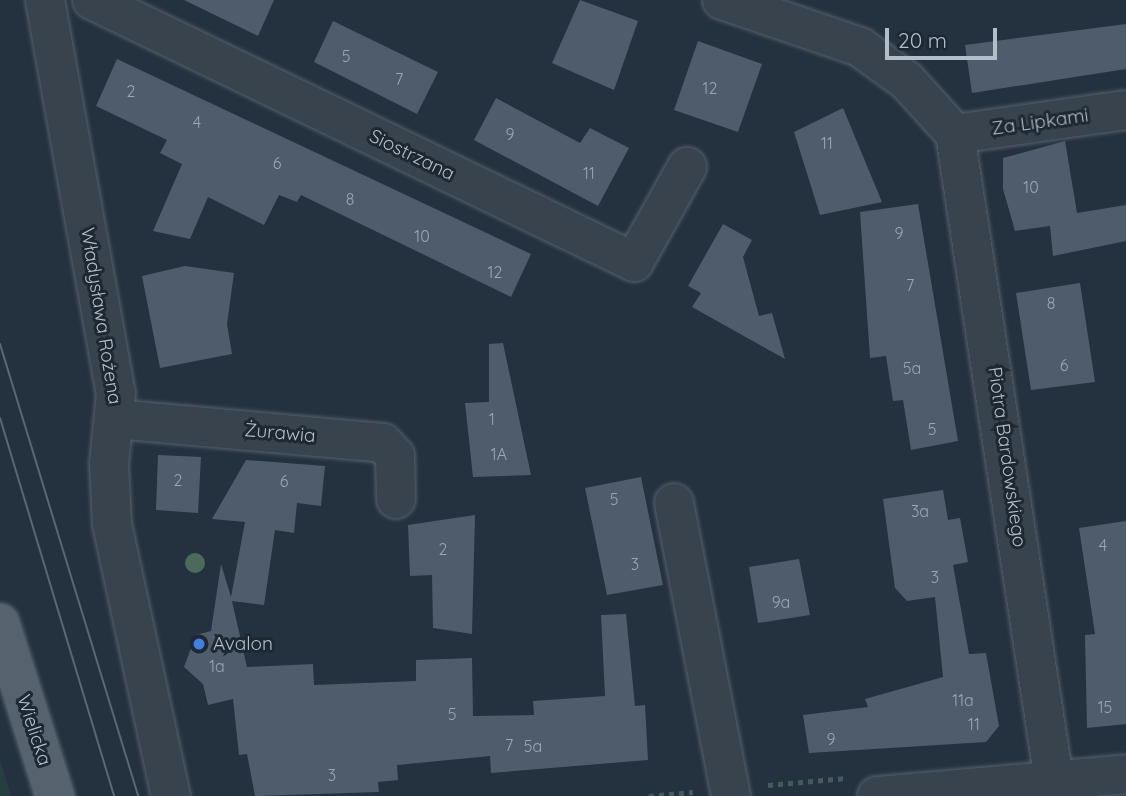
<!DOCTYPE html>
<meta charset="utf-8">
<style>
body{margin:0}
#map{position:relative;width:1126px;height:796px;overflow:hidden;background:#24313e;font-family:Quicksand,sans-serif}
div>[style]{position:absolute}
.green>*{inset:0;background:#263e3f}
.building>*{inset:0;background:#4f5c6c}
.path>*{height:4.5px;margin-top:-2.25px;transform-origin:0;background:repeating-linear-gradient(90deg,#445b5c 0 5px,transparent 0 10px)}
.roads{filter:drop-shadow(0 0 2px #56616c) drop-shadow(0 0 2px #56616c)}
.minor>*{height:38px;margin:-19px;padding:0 19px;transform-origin:19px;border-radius:19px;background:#38434e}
.major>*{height:38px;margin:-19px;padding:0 19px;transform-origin:19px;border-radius:19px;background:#56626e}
.tram>*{height:2px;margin:-1px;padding:0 1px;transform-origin:1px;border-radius:1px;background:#5a6775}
.trees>*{width:20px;height:20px;margin:-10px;border-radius:50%;background:#4c6a5b}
.dots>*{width:19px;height:19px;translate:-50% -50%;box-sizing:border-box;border:4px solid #1d2833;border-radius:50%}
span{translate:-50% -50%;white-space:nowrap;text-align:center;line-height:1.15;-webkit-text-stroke:6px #1d2833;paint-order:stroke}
.number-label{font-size:16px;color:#9ba6b2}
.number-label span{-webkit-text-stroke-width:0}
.street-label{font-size:19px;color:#b4bec9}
.poi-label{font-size:19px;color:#b4bec9}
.left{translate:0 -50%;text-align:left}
.scale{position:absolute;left:885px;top:28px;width:112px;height:32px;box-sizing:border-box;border:4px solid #b4bec9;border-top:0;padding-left:9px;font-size:21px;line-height:24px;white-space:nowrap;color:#b4bec9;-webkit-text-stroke:5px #1d2833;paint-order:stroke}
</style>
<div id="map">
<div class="green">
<div style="clip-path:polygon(0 760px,11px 796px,0 796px)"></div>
</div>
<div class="building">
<div style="clip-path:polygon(184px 0,274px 0,258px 36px)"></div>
<div style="clip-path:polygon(580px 0,638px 21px,614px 90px,552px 63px)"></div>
<div style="clip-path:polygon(333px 21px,438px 72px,417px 114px,314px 62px)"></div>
<div style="clip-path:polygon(1126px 24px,1126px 69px,972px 93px,965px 45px)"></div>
<div style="clip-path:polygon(698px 41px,762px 64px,738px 132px,674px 110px)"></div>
<div style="clip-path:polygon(117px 59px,531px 254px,511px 297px,301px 195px,297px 202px,279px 195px,264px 225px,208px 197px,190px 239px,153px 231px,182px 164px,160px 153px,167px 140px,96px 106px)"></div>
<div style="clip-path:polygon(496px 98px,580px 143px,590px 128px,629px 148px,598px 206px,474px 140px)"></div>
<div style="clip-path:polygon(843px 108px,882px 202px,820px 215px,794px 132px)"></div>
<div style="clip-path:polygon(1065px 141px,1077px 213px,1126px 205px,1126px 241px,1053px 256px,1050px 226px,1015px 231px,1003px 189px,1003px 158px)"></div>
<div style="clip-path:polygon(918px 204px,958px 441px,911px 450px,903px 400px,893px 401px,886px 356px,870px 358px,860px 212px)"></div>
<div style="clip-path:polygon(723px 224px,752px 240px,743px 257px,759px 316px,772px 313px,785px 359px,692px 307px,701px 293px,688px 286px)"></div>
<div style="clip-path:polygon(185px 266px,234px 273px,227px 324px,232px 354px,160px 368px,142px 276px)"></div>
<div style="clip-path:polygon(1080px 283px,1095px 382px,1031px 390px,1016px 293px)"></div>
<div style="clip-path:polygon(503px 343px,531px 475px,473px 477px,465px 403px,489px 402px,489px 344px)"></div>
<div style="clip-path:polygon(158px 455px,201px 457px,198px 513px,156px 510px)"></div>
<div style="clip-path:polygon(246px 460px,325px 466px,321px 506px,297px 503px,294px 533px,275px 530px,264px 605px,232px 601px,247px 667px,313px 664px,314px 685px,416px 681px,416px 660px,472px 658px,473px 716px,534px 715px,533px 701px,605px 696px,601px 615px,626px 614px,635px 706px,645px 705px,648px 760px,491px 773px,490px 756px,397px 765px,398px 780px,378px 782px,379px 792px,255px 796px,247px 754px,239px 755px,233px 699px,208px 705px,203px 684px,184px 667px,196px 635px,211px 631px,221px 564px,231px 597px,245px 522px,212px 519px)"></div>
<div style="clip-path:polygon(641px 477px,663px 585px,607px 595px,585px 488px)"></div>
<div style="clip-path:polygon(943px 490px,948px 520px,960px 518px,968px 562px,953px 565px,969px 654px,986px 653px,999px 726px,986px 742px,809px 753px,803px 715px,868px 707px,865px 699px,943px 677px,935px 597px,907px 601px,895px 588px,883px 499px)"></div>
<div style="clip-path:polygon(475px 515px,472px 634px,433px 628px,432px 575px,410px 576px,408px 525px)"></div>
<div style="clip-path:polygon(1126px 521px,1126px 724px,1087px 728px,1085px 635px,1095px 634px,1079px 528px)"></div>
<div style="clip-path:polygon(799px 559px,810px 615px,758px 623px,749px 567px)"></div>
</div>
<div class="path">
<div style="left:768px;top:785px;width:78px;rotate:-5.1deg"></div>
<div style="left:649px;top:796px;width:44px;rotate:-5.2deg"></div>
</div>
<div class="roads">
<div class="minor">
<div style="left:45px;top:0;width:399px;rotate:79.8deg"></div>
<div style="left:116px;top:393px;width:71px;rotate:95.6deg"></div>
<div style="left:109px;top:464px;width:60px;rotate:87.1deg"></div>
<div style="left:112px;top:524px;width:278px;rotate:77.8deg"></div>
<div style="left:92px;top:0;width:602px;rotate:25.8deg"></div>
<div style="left:634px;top:262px;width:109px;rotate:-60.8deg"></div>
<div style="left:722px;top:0;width:146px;rotate:18.8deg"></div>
<div style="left:860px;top:47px;width:58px;rotate:35.9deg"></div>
<div style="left:907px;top:81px;width:72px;rotate:47.8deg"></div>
<div style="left:955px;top:134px;width:654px;rotate:81.29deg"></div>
<div style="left:955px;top:134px;width:173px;rotate:-8deg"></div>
<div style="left:115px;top:419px;width:269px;rotate:5.1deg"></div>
<div style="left:383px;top:443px;width:18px;rotate:47deg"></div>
<div style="left:395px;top:456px;width:43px;rotate:88.7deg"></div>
<div style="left:674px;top:503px;width:298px;rotate:79deg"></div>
<div style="left:877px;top:796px;width:250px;rotate:-5deg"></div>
</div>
<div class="major">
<div style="left:0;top:623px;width:182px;rotate:72.4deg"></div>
</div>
</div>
<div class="tram">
<div style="left:0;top:344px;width:473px;rotate:73deg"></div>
<div style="left:0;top:418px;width:395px;rotate:73.2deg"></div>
</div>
<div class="trees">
<div style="left:195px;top:563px"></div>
</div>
<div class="dots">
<div style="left:199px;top:644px;background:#3f7fe0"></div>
</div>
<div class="number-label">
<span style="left:346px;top:56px">5</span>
<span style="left:399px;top:79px">7</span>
<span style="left:710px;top:88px">12</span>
<span style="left:131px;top:91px">2</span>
<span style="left:197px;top:122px">4</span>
<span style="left:510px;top:134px">9</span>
<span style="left:827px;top:143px">11</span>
<span style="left:277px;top:163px">6</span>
<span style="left:589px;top:173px">11</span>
<span style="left:1031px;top:187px">10</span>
<span style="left:350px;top:199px">8</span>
<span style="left:899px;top:233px">9</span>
<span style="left:422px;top:236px">10</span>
<span style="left:495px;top:272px">12</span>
<span style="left:910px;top:285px">7</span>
<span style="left:1051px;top:303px">8</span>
<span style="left:1064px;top:365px">6</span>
<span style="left:912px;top:368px">5a</span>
<span style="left:492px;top:419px">1</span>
<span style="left:932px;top:429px">5</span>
<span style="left:499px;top:454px">1A</span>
<span style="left:178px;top:480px">2</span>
<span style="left:284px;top:481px">6</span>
<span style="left:614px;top:499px">5</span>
<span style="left:920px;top:511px">3a</span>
<span style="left:1103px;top:545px">4</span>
<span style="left:443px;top:549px">2</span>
<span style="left:635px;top:564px">3</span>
<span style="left:935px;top:577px">3</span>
<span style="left:781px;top:602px">9a</span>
<span style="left:217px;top:666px">1a</span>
<span style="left:963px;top:700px">11a</span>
<span style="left:1105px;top:707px">15</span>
<span style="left:452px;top:714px">5</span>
<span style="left:974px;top:724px">11</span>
<span style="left:831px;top:739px">9</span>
<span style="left:509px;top:745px">7</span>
<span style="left:533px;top:746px">5a</span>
<span style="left:332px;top:775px">3</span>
</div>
<div class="street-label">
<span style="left:1040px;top:122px;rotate:-8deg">Za Lipkami</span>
<span style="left:412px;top:155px;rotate:26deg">Siostrzana</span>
<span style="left:101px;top:316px;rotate:81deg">Władysława Rożena</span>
<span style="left:280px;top:433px;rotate:5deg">Żurawia</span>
<span style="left:1007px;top:457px;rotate:82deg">Piotra Bardowskiego</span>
<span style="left:34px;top:730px;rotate:72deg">Wielicka</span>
</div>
<div class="poi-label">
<span class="left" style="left:213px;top:644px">Avalon</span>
</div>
<div class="scale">20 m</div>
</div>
